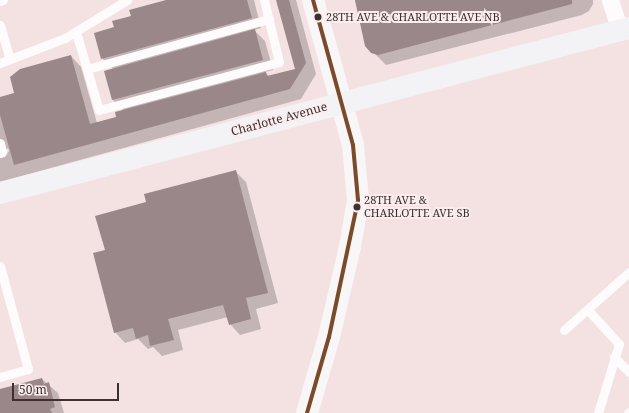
<!DOCTYPE html>
<style>
body{margin:0}
#map{position:relative;width:629px;height:413px;overflow:hidden;background:#f4e2e3;font-family:"Noto Serif",serif}
div>[style]{position:absolute}
.shadow>*{inset:0;background:#0003}
.building>*{inset:0;background:#9a8789}
.service>*{height:9px;margin:-4.5px;padding:0 4.5px;transform-origin:4.5px;border-radius:4.5px;background:#fdfbfb}
.minor>*{height:17px;margin:-8.5px;padding:0 8.5px;transform-origin:8.5px;border-radius:8.5px;background:#fdfbfb}
.secondary>*{height:22px;margin:-11px;padding:0 11px;transform-origin:11px;border-radius:11px;background:#f8f6f7}
.primary>*{height:22px;margin:-11px;padding:0 11px;transform-origin:11px;border-radius:11px;background:#f3f2f4}
.bus-1>*{height:4px;margin:-2px;padding:0 2px;transform-origin:2px;border-radius:2px;background:#7a4b2a}
.dots>*{width:11px;height:11px;translate:-50% -50%;box-sizing:border-box;border:2px solid #fbedee;border-radius:50%}
span{translate:-50% -50%;white-space:nowrap;text-align:center;line-height:1.15;-webkit-text-stroke:4px #fbedee;paint-order:stroke}
.bus-label{font-size:11px;color:#3d3031}
.left{translate:0 -50%;text-align:left}
.street-label{font-size:12px;color:#3d3031}
.scale{position:absolute;left:12px;top:383px;width:107px;height:18px;box-sizing:border-box;border:2px solid #3d3031;border-top:0;padding-left:5px;font-size:12px;line-height:14px;white-space:nowrap;color:#3d3031;-webkit-text-stroke:3px #fbedee;paint-order:stroke}
</style>
<div id="map">
<div class="shadow">
<div style="clip-path:polygon(evenodd,170px 0,254px 0,261px 28px,254px 30px,265px 41px,273px 70px,265px 72px,270px 77px,296px 70px,277px 0,296px 0,316px 74px,301px 99px,0 182px,0 98px,16px 94px,71px 56px,81px 67px,97px 123px,118px 117px,124px 111px,113px 100px,105px 71px,113px 69px,102px 58px,115px 28px,132px 17px,170px 0,8px 148px,9px 151px,4px 158px,4px 151px,8px 148px)"></div>
<div style="clip-path:polygon(355px 0,593px 0,593px 4px,589px 11px,582px 15px,386px 65px,366px 45px)"></div>
<div style="clip-path:polygon(235px 171px,246px 182px,278px 303px,256px 309px,261px 329px,240px 335px,230px 324px,228px 317px,178px 330px,183px 350px,162px 356px,153px 347px,148px 349px,138px 339px,125px 343px,115px 332px,106px 251px,147px 203px)"></div>
<div style="clip-path:polygon(42px 379px,58px 393px,64px 413px,0 413px,0 390px)"></div>
</div>
<div class="building">
<div style="clip-path:polygon(166px 0,247px 0,252px 18px,101px 59px,94px 33px,114px 27px,112px 21px,131px 16px,129px 10px)"></div>
<div style="clip-path:polygon(276px 0,289px 0,306px 63px,290px 89px,14px 165px,0 115px,0 97px,14px 93px,10px 77px,20px 69px,71px 55px,90px 124px,116px 117px,115px 112px,266px 72px,267px 76px,295px 69px)"></div>
<div style="clip-path:polygon(355px 0,572px 0,572px 4px,378px 55px,371px 53px,365px 46px)"></div>
<div style="clip-path:polygon(255px 29px,263px 60px,112px 100px,104px 71px)"></div>
<div style="clip-path:polygon(236px 170px,268px 293px,246px 298px,251px 319px,229px 325px,223px 305px,168px 319px,174px 340px,150px 346px,148px 335px,136px 339px,133px 328px,114px 333px,93px 253px,105px 250px,95px 216px,146px 202px,144px 194px)"></div>
<div style="clip-path:polygon(42px 378px,44px 384px,49px 382px,55px 407px,50px 409px,52px 413px,0 413px,0 389px)"></div>
</div>
<div class="service">
<div style="left:0;top:1px;width:3px;rotate:-18deg"></div>
<div style="left:0;top:25px;width:35px;rotate:74deg"></div>
<div style="left:76px;top:32px;width:81px;rotate:73.6deg"></div>
<div style="left:99px;top:110px;width:186px;rotate:-14.9deg"></div>
<div style="left:279px;top:62px;width:64px;rotate:-103.6deg"></div>
<div style="left:0;top:63px;width:70px;rotate:-21deg"></div>
<div style="left:65px;top:38px;width:73px;rotate:-31.5deg"></div>
<div style="left:87px;top:69px;width:189px;rotate:-15.4deg"></div>
<div style="left:0;top:143px;width:9px;rotate:77deg"></div>
<div style="left:2px;top:152px;width:2px;rotate:153deg"></div>
<div style="left:0;top:266px;width:107px;rotate:74.8deg"></div>
<div style="left:28px;top:369px;width:29px;rotate:164deg"></div>
<div style="left:588px;top:310px;width:46px;rotate:47.6deg"></div>
<div style="left:619px;top:344px;width:72px;rotate:106.9deg"></div>
<div style="left:564px;top:330px;width:87px;rotate:-41.7deg"></div>
<div style="left:614px;top:357px;width:21px;rotate:45deg"></div>
<div style="left:628px;top:413px;width:1px;rotate:-45deg"></div>
</div>
<div class="minor">
<div style="left:610px;top:0;width:32px;rotate:72deg"></div>
</div>
<div class="secondary">
<div style="left:307px;top:413px;width:79px;rotate:-73.9deg"></div>
<div style="left:329px;top:337px;width:92px;rotate:-76.9deg"></div>
<div style="left:350px;top:247px;width:48px;rotate:-80.3deg"></div>
<div style="left:358px;top:200px;width:55px;rotate:-95.2deg"></div>
<div style="left:353px;top:145px;width:150px;rotate:-105.4deg"></div>
</div>
<div class="primary">
<div style="left:0;top:193px;width:650px;rotate:-14.7deg"></div>
</div>
<div class="bus-1">
<div style="left:307px;top:413px;width:79px;rotate:-73.9deg"></div>
<div style="left:329px;top:337px;width:140px;rotate:-78deg"></div>
<div style="left:358px;top:200px;width:55px;rotate:-95.2deg"></div>
<div style="left:353px;top:145px;width:150px;rotate:-105.4deg"></div>
</div>
<div class="dots">
<div style="left:318px;top:17px;background:#3d3031"></div>
<div style="left:357px;top:207px;background:#3d3031"></div>
</div>
<div class="bus-label">
<span class="left" style="left:326px;top:17px">28TH AVE &amp; CHARLOTTE AVE NB</span>
<span class="left" style="left:364px;top:207px">28TH AVE &amp;<br>CHARLOTTE AVE SB</span>
</div>
<div class="street-label">
<span style="left:279px;top:119px;rotate:-15deg">Charlotte Avenue</span>
</div>
<div class="scale">50 m</div>
</div>
